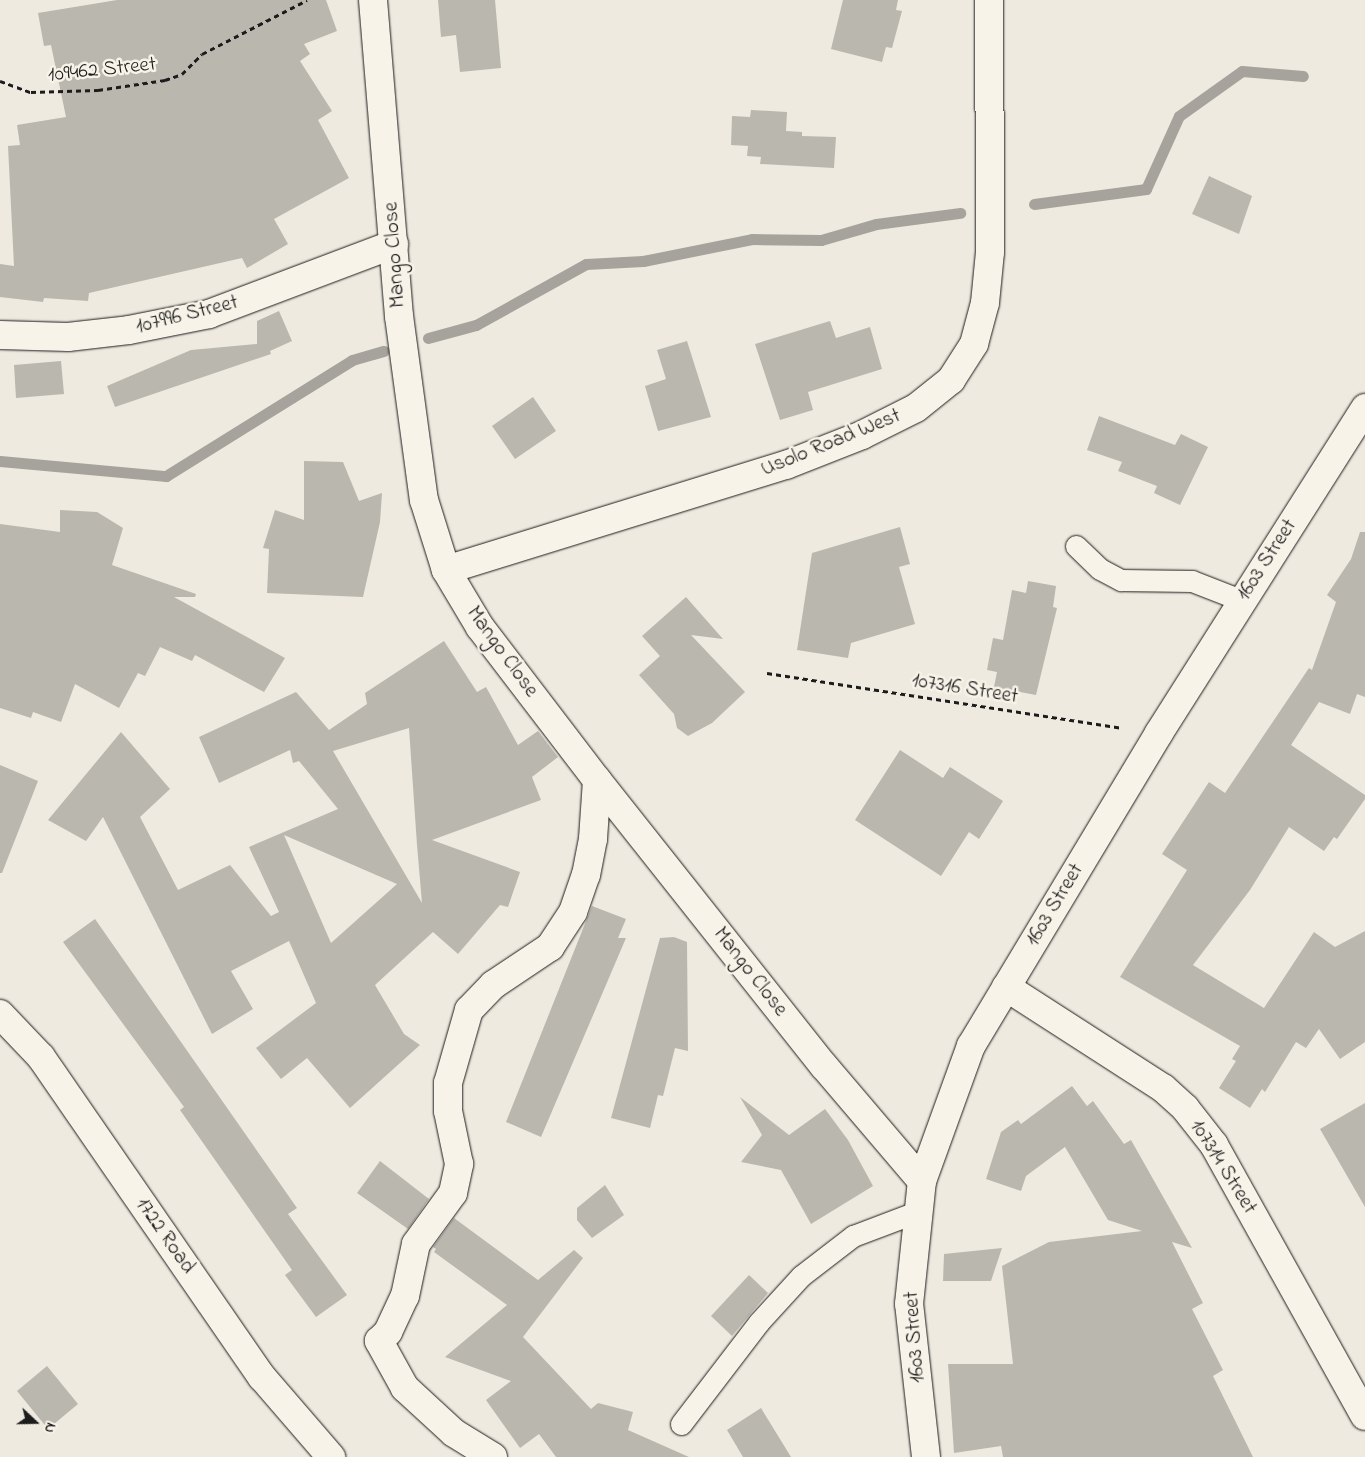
<!DOCTYPE html>
<style>
body{margin:0}
#map{position:relative;width:1365px;height:1457px;overflow:hidden;background:#eeeae0;font-family:"Indie Flower",sans-serif}
div>[style]{position:absolute}
.stream>*{height:11px;margin:-5.5px;padding:0 5.5px;transform-origin:5.5px;border-radius:5.5px;background:#a6a39d}
.building>*{inset:0;background:#bab7af}
.path>*{height:3px;margin-top:-1.5px;transform-origin:0;background:repeating-linear-gradient(90deg,#1c1c1c 0 5px,transparent 0 9px)}
.roads{filter:drop-shadow(0 0 1px #1c1c1c) drop-shadow(0 0 1px #1c1c1c)}
.lane>*{height:21px;margin:-10.5px;padding:0 10.5px;transform-origin:10.5px;border-radius:10.5px;background:#f7f3e8}
.street>*{height:28px;margin:-14px;padding:0 14px;transform-origin:14px;border-radius:14px;background:#f7f3e8}
.secondary>*{height:28px;margin:-14px;padding:0 14px;transform-origin:14px;border-radius:14px;background:#f7f3e8}
span{translate:-50% -50%;white-space:nowrap;text-align:center;line-height:1.15;-webkit-text-stroke:5px #f7f3e8;paint-order:stroke}
.street-label{font-size:21px;color:#1c1c1c}
.north{position:absolute;left:10px;top:1397px;width:50px;height:50px;-webkit-text-stroke:4px #f7f3e8;paint-order:stroke;rotate:111deg;font-size:14px;font-weight:700;line-height:20px;text-align:center;color:#1c1c1c}
.north::after{content:'';display:block;margin:auto;width:18px;height:22px;background:#1c1c1c;clip-path:polygon(50% 0,100% 100%,50% 72%,0 100%)}
</style>
<div id="map">
<div class="stream">
<div style="left:1034px;top:204px;width:113px;rotate:-7.6deg"></div>
<div style="left:1146px;top:189px;width:80px;rotate:-65.7deg"></div>
<div style="left:1179px;top:116px;width:77px;rotate:-35.5deg"></div>
<div style="left:1242px;top:71px;width:61px;rotate:4.7deg"></div>
<div style="left:428px;top:338px;width:50px;rotate:-15.2deg"></div>
<div style="left:476px;top:325px;width:126px;rotate:-29deg"></div>
<div style="left:586px;top:264px;width:57px;rotate:-3deg"></div>
<div style="left:643px;top:261px;width:111px;rotate:-11.4deg"></div>
<div style="left:752px;top:239px;width:69px;rotate:0.8deg"></div>
<div style="left:821px;top:240px;width:57px;rotate:-16.2deg"></div>
<div style="left:876px;top:224px;width:85px;rotate:-7.5deg"></div>
<div style="left:0;top:461px;width:167px;rotate:5.2deg"></div>
<div style="left:166px;top:476px;width:219px;rotate:-31.9deg"></div>
<div style="left:352px;top:360px;width:33px;rotate:-16deg"></div>
</div>
<div class="building">
<div style="clip-path:polygon(117px 0,326px 0,337px 31px,304px 44px,310px 54px,300px 61px,332px 111px,318px 120px,349px 178px,274px 219px,288px 244px,247px 268px,242px 258px,89px 293px,88px 301px,44px 298px,43px 302px,0 297px,0 264px,14px 266px,8px 146px,20px 145px,17px 125px,66px 117px,51px 45px,44px 46px,38px 13px)"></div>
<div style="clip-path:polygon(438px 0,495px 0,501px 68px,460px 72px,456px 35px,441px 37px)"></div>
<div style="clip-path:polygon(843px 0,898px 0,896px 10px,902px 11px,892px 48px,886px 47px,882px 62px,831px 49px)"></div>
<div style="clip-path:polygon(751px 110px,787px 112px,786px 131px,802px 132px,802px 136px,836px 137px,834px 168px,760px 164px,761px 157px,747px 156px,748px 146px,731px 145px,732px 116px,750px 117px)"></div>
<div style="clip-path:polygon(1209px 176px,1252px 196px,1239px 234px,1192px 214px)"></div>
<div style="clip-path:polygon(279px 311px,292px 341px,270px 351px,271px 354px,115px 407px,107px 386px,191px 350px,257px 344px,257px 321px)"></div>
<div style="clip-path:polygon(830px 321px,836px 338px,870px 327px,882px 369px,808px 392px,813px 410px,780px 420px,755px 344px)"></div>
<div style="clip-path:polygon(687px 341px,711px 417px,658px 431px,645px 386px,666px 379px,657px 350px)"></div>
<div style="clip-path:polygon(61px 361px,64px 394px,16px 398px,14px 365px)"></div>
<div style="clip-path:polygon(533px 397px,556px 431px,515px 459px,492px 426px)"></div>
<div style="clip-path:polygon(1099px 416px,1175px 445px,1181px 434px,1208px 447px,1180px 505px,1154px 493px,1157px 486px,1118px 471px,1122px 462px,1087px 450px)"></div>
<div style="clip-path:polygon(304px 461px,343px 462px,359px 501px,382px 493px,380px 522px,363px 597px,267px 593px,269px 549px,263px 548px,275px 510px,304px 520px)"></div>
<div style="clip-path:polygon(60px 510px,97px 512px,123px 528px,112px 565px,196px 594px,195px 597px,174px 597px,285px 658px,264px 692px,195px 655px,192px 661px,160px 647px,145px 676px,138px 673px,119px 708px,75px 684px,61px 722px,33px 712px,31px 718px,0 708px,0 524px,60px 532px)"></div>
<div style="clip-path:polygon(900px 527px,910px 564px,899px 567px,915px 624px,851px 643px,848px 658px,797px 650px,812px 553px)"></div>
<div style="clip-path:polygon(1360px 532px,1365px 532px,1365px 697px,1357px 694px,1350px 714px,1319px 702px,1291px 745px,1365px 795px,1365px 799px,1337px 839px,1334px 837px,1324px 851px,1289px 827px,1250px 890px,1193px 965px,1264px 1008px,1314px 932px,1335px 947px,1365px 931px,1365px 1042px,1340px 1059px,1319px 1029px,1306px 1048px,1296px 1042px,1265px 1092px,1262px 1089px,1250px 1108px,1219px 1088px,1236px 1061px,1232px 1059px,1240px 1046px,1120px 977px,1187px 870px,1162px 854px,1209px 782px,1225px 793px,1309px 668px,1312px 670px,1336px 602px,1327px 595px,1351px 559px)"></div>
<div style="clip-path:polygon(1028px 581px,1056px 586px,1053px 607px,1057px 608px,1036px 695px,994px 687px,997px 672px,987px 670px,993px 638px,1003px 640px,1012px 590px,1026px 593px)"></div>
<div style="clip-path:polygon(686px 597px,723px 639px,691px 635px,745px 692px,712px 723px,688px 736px,677px 728px,674px 714px,639px 675px,660px 656px,642px 636px)"></div>
<div style="clip-path:polygon(evenodd,444px 641px,477px 692px,486px 687px,518px 745px,538px 731px,558px 757px,532px 777px,541px 800px,432px 840px,520px 872px,508px 907px,500px 905px,458px 954px,433px 932px,375px 985px,404px 1034px,420px 1045px,350px 1108px,307px 1058px,281px 1079px,256px 1048px,316px 1003px,289px 941px,231px 971px,253px 1009px,212px 1034px,103px 817px,86px 841px,48px 820px,121px 732px,170px 789px,140px 817px,178px 890px,230px 865px,271px 916px,279px 912px,249px 847px,338px 809px,299px 761px,293px 763px,290px 750px,219px 783px,199px 737px,296px 692px,329px 730px,367px 704px,365px 693px,444px 641px,409px 728px,417px 845px,422px 903px,333px 751px,409px 728px,444px 641px,284px 835px,397px 884px,331px 943px,284px 835px)"></div>
<div style="clip-path:polygon(900px 750px,943px 778px,950px 767px,1003px 801px,979px 839px,969px 832px,941px 876px,855px 820px)"></div>
<div style="clip-path:polygon(0 765px,38px 781px,2px 873px,0 873px)"></div>
<div style="clip-path:polygon(592px 906px,626px 919px,618px 938px,626px 938px,541px 1137px,506px 1122px)"></div>
<div style="clip-path:polygon(95px 919px,297px 1208px,288px 1214px,347px 1295px,316px 1317px,285px 1275px,292px 1270px,180px 1110px,184px 1107px,63px 942px)"></div>
<div style="clip-path:polygon(674px 937px,687px 942px,688px 1051px,675px 1048px,663px 1096px,658px 1095px,650px 1128px,611px 1118px,660px 938px)"></div>
<div style="clip-path:polygon(1072px 1086px,1087px 1106px,1093px 1101px,1124px 1144px,1131px 1140px,1192px 1248px,1172px 1242px,1203px 1303px,1192px 1309px,1223px 1370px,1213px 1376px,1253px 1457px,1003px 1457px,1001px 1446px,954px 1453px,948px 1364px,1013px 1364px,1002px 1266px,1049px 1242px,1142px 1231px,1108px 1220px,1065px 1147px,1026px 1176px,1021px 1191px,986px 1179px,1001px 1132px,1018px 1120px,1021px 1124px)"></div>
<div style="clip-path:polygon(740px 1097px,789px 1135px,825px 1109px,848px 1140px,873px 1186px,811px 1224px,781px 1170px,741px 1162px,762px 1135px)"></div>
<div style="clip-path:polygon(1365px 1103px,1365px 1207px,1320px 1129px)"></div>
<div style="clip-path:polygon(380px 1161px,429px 1199px,408px 1229px,357px 1193px)"></div>
<div style="clip-path:polygon(605px 1185px,624px 1215px,592px 1238px,577px 1220px,577px 1208px)"></div>
<div style="clip-path:polygon(454px 1218px,538px 1280px,574px 1250px,583px 1258px,523px 1337px,591px 1409px,598px 1403px,633px 1412px,628px 1430px,689px 1457px,556px 1457px,539px 1434px,520px 1448px,486px 1400px,511px 1381px,445px 1357px,507px 1305px,434px 1252px,436px 1249px,433px 1247px)"></div>
<div style="clip-path:polygon(1002px 1248px,991px 1281px,943px 1281px,944px 1254px)"></div>
<div style="clip-path:polygon(749px 1275px,768px 1293px,732px 1336px,711px 1316px)"></div>
<div style="clip-path:polygon(47px 1366px,78px 1404px,48px 1429px,17px 1391px)"></div>
<div style="clip-path:polygon(761px 1408px,791px 1457px,743px 1457px,727px 1430px)"></div>
</div>
<div class="path">
<div style="left:0;top:81px;width:33px;rotate:20deg"></div>
<div style="left:31px;top:92px;width:67px;rotate:-1.7deg"></div>
<div style="left:98px;top:90px;width:68px;rotate:-8.5deg"></div>
<div style="left:165px;top:80px;width:18px;rotate:-19deg"></div>
<div style="left:182px;top:74px;width:28px;rotate:-45deg"></div>
<div style="left:202px;top:54px;width:118px;rotate:-27.2deg"></div>
<div style="left:767px;top:673px;width:360px;rotate:8.8deg"></div>
</div>
<div class="roads">
<div class="lane">
<div style="left:1076px;top:546px;width:33px;rotate:44deg"></div>
<div style="left:1100px;top:569px;width:24px;rotate:28deg"></div>
<div style="left:1121px;top:580px;width:71px;rotate:0.8deg"></div>
<div style="left:1192px;top:581px;width:53px;rotate:21.2deg"></div>
<div style="left:681px;top:1424px;width:128px;rotate:-52.6deg"></div>
<div style="left:759px;top:1322px;width:62px;rotate:-47.6deg"></div>
<div style="left:801px;top:1276px;width:66px;rotate:-37.6deg"></div>
<div style="left:853px;top:1236px;width:71px;rotate:-20.7deg"></div>
</div>
<div class="street">
<div style="left:373px;top:0;width:317px;rotate:85.3deg"></div>
<div style="left:399px;top:316px;width:186px;rotate:82.3deg"></div>
<div style="left:424px;top:500px;width:73px;rotate:72.6deg"></div>
<div style="left:446px;top:570px;width:66px;rotate:59.2deg"></div>
<div style="left:480px;top:627px;width:193px;rotate:52.6deg"></div>
<div style="left:597px;top:780px;width:365px;rotate:51.6deg"></div>
<div style="left:824px;top:1066px;width:151px;rotate:49.6deg"></div>
<div style="left:0;top:335px;width:68px;rotate:1.7deg"></div>
<div style="left:68px;top:337px;width:61px;rotate:-6.5deg"></div>
<div style="left:129px;top:330px;width:82px;rotate:-11.3deg"></div>
<div style="left:209px;top:314px;width:198px;rotate:-20.7deg"></div>
<div style="left:446px;top:570px;width:356px;rotate:-17.2deg"></div>
<div style="left:786px;top:465px;width:82px;rotate:-21.5deg"></div>
<div style="left:862px;top:435px;width:60px;rotate:-26.6deg"></div>
<div style="left:916px;top:408px;width:45px;rotate:-38.7deg"></div>
<div style="left:951px;top:380px;width:43px;rotate:-57.4deg"></div>
<div style="left:974px;top:344px;width:42px;rotate:-75deg"></div>
<div style="left:985px;top:303px;width:51px;rotate:-84.4deg"></div>
<div style="left:990px;top:252px;width:252px;rotate:-90.2deg"></div>
<div style="left:1006px;top:987px;width:187px;rotate:32.8deg"></div>
<div style="left:1163px;top:1088px;width:30px;rotate:42deg"></div>
<div style="left:1185px;top:1108px;width:47px;rotate:51.9deg"></div>
<div style="left:1214px;top:1145px;width:310px;rotate:60.9deg"></div>
<div style="left:0;top:1014px;width:59px;rotate:46.4deg"></div>
<div style="left:41px;top:1057px;width:389px;rotate:55.4deg"></div>
<div style="left:262px;top:1377px;width:106px;rotate:49.2deg"></div>
<div style="left:493px;top:1457px;width:46px;rotate:-148.4deg"></div>
<div style="left:454px;top:1433px;width:67px;rotate:-137.4deg"></div>
<div style="left:405px;top:1388px;width:54px;rotate:-119deg"></div>
<div style="left:379px;top:1341px;width:13px;rotate:-45deg"></div>
<div style="left:388px;top:1332px;width:40px;rotate:-65deg"></div>
<div style="left:405px;top:1296px;width:53px;rotate:-78.1deg"></div>
<div style="left:416px;top:1244px;width:63px;rotate:-54deg"></div>
<div style="left:453px;top:1193px;width:30px;rotate:-78deg"></div>
<div style="left:459px;top:1164px;width:54px;rotate:-101.7deg"></div>
<div style="left:448px;top:1111px;width:28px;rotate:-90deg"></div>
<div style="left:448px;top:1083px;width:76px;rotate:-74deg"></div>
<div style="left:469px;top:1010px;width:35px;rotate:-46deg"></div>
<div style="left:493px;top:985px;width:69px;rotate:-33.7deg"></div>
<div style="left:550px;top:947px;width:42px;rotate:-56.7deg"></div>
<div style="left:573px;top:912px;width:39px;rotate:-71deg"></div>
<div style="left:586px;top:875px;width:37px;rotate:-79deg"></div>
<div style="left:593px;top:839px;width:59px;rotate:-86.1deg"></div>
</div>
<div class="secondary">
<div style="left:926px;top:1457px;width:154px;rotate:-96.3deg"></div>
<div style="left:909px;top:1304px;width:124px;rotate:-84deg"></div>
<div style="left:922px;top:1181px;width:144px;rotate:-70.1deg"></div>
<div style="left:971px;top:1046px;width:365px;rotate:-59deg"></div>
<div style="left:1159px;top:733px;width:385px;rotate:-57.6deg"></div>
</div>
</div>
<div class="street-label">
<span style="left:102px;top:70px;rotate:-6deg">109462 Street</span>
<span style="left:395px;top:255px;rotate:-94deg">Mango Close</span>
<span style="left:187px;top:315px;rotate:-14deg">107996 Street</span>
<span style="left:831px;top:443px;rotate:-22deg">Usolo Road West</span>
<span style="left:1267px;top:560px;rotate:-57deg">1603 Street</span>
<span style="left:502px;top:652px;rotate:54deg">Mango Close</span>
<span style="left:965px;top:689px;rotate:9deg">107316 Street</span>
<span style="left:1055px;top:905px;rotate:-59deg">1603 Street</span>
<span style="left:750px;top:972px;rotate:52deg">Mango Close</span>
<span style="left:1223px;top:1167px;rotate:58deg">107314 Street</span>
<span style="left:165px;top:1236px;rotate:55deg">1722 Road</span>
<span style="left:915px;top:1337px;rotate:-94deg">1603 Street</span>
</div>
<div class="north">N</div>
</div>
